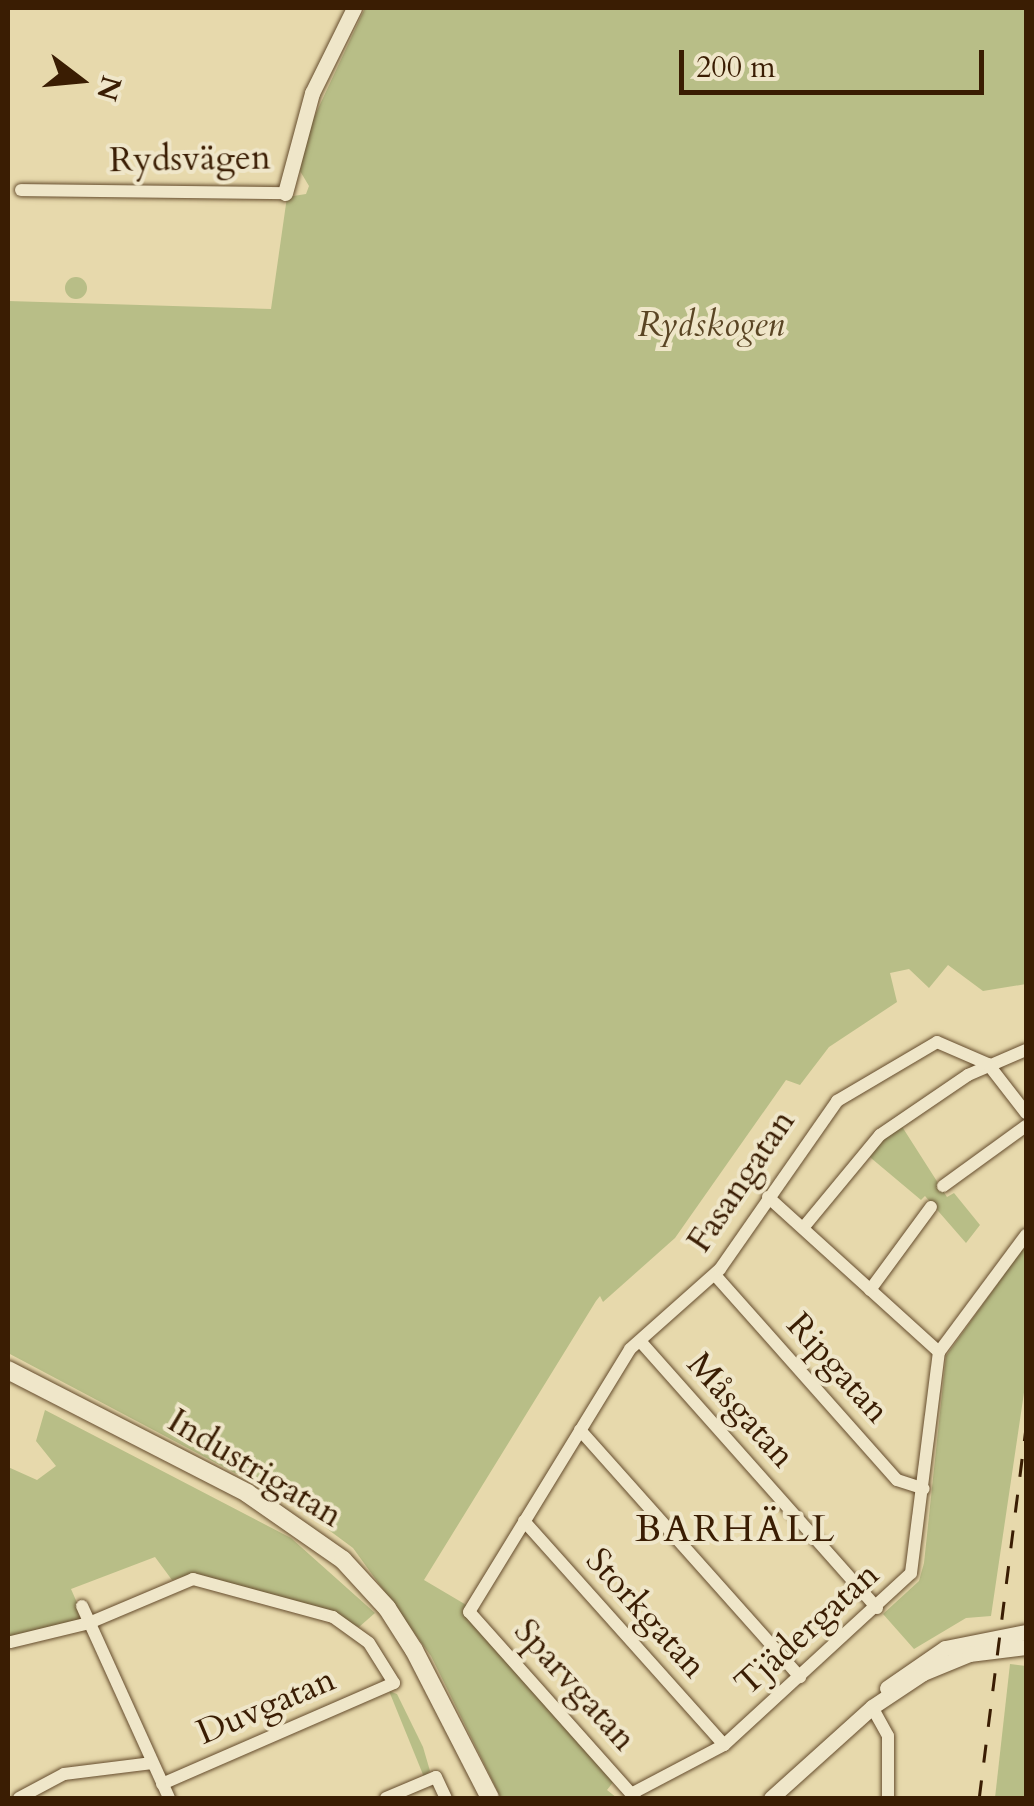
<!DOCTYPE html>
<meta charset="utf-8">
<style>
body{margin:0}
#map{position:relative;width:1034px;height:1806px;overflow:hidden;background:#e7d9ac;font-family:Cardo,serif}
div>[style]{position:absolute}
.green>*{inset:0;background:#b8be87}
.round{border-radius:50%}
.roads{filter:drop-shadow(0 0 2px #654c2d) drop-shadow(0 0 2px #654c2d)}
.minor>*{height:12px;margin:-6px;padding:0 6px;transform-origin:6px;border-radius:6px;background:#efe6c9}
.tertiary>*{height:15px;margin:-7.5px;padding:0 7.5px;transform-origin:7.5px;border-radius:7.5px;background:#efe6c9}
.secondary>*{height:18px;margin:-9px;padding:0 9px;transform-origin:9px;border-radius:9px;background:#efe6c9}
.rail>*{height:2.5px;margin-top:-1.25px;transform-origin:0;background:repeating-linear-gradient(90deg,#3a1d03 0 18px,transparent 0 36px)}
span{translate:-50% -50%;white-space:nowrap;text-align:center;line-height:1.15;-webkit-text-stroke:8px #efe6c9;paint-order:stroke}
.street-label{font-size:35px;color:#3a1d03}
.park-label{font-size:35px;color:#5a4524;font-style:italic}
.neighbourhood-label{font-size:38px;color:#3a1d03;letter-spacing:2.5px}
.frame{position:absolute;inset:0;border:10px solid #3a1d03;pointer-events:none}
.north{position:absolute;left:30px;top:30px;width:100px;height:100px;-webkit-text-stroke:8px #efe6c9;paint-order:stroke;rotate:106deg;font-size:28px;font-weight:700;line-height:40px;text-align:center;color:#3a1d03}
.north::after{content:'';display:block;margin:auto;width:35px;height:45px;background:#3a1d03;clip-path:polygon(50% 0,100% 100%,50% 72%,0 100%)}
.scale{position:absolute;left:679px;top:50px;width:305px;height:45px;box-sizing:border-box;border:5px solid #3a1d03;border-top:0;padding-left:12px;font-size:30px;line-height:35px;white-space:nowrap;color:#3a1d03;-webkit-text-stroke:8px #efe6c9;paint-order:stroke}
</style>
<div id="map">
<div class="green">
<div style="clip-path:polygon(365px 8px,1026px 8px,1026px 984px,983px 991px,948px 965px,929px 988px,909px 969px,890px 973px,897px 1002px,829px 1047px,800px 1085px,786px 1080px,675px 1238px,603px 1302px,600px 1296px,596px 1301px,424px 1580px,468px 1606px,614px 1781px,607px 1790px,617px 1798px,501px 1798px,431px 1656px,353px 1548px,295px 1505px,8px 1353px,8px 301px,271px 309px,287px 197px,306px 194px,309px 186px,300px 171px,309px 128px)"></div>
<div class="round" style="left:65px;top:277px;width:22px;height:22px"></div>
<div style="clip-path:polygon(901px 1125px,947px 1197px,954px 1193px,980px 1225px,966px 1243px,925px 1196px,921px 1200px,865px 1153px)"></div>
<div style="clip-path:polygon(1026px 1244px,1026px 1379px,991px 1616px,966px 1618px,914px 1649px,883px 1614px,919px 1581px,924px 1563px,946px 1356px)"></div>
<div style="clip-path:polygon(45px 1410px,291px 1538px,375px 1613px,359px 1627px,195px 1573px,172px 1580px,155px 1557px,71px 1589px,85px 1621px,8px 1639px,8px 1467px,37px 1480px,56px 1466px,36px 1441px)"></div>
<div style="clip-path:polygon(1010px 1664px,1026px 1666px,1026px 1798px,995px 1798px)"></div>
<div style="clip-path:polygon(389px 1691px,397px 1694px,423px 1747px,430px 1771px,424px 1777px)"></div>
</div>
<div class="roads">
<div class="minor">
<div style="left:21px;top:190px;width:264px;rotate:0.7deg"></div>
<div style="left:943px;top:1186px;width:102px;rotate:-35.9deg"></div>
<div style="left:768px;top:1197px;width:231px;rotate:42.2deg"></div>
<div style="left:803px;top:1228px;width:121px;rotate:-50.4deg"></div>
<div style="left:880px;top:1135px;width:107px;rotate:-34.3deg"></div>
<div style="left:968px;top:1075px;width:63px;rotate:-23.3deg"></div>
<div style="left:715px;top:1275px;width:274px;rotate:48.4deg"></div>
<div style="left:897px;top:1480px;width:28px;rotate:18deg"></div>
<div style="left:870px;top:1290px;width:103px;rotate:-53.7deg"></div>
<div style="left:640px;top:1341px;width:357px;rotate:48.4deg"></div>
<div style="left:580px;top:1430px;width:331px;rotate:48.3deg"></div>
<div style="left:524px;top:1521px;width:300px;rotate:48.2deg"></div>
<div style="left:82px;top:1606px;width:211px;rotate:65.6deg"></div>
<div style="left:11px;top:1642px;width:80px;rotate:-13.7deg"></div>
<div style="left:89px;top:1623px;width:113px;rotate:-22.9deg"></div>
<div style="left:193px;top:1579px;width:145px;rotate:15.2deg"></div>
<div style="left:333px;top:1617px;width:44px;rotate:35.8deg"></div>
<div style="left:369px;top:1643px;width:47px;rotate:58deg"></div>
<div style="left:394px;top:1683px;width:253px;rotate:156.5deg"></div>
<div style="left:872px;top:1707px;width:33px;rotate:61deg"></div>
<div style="left:888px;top:1736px;width:62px;rotate:90deg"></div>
<div style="left:631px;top:1794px;width:105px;rotate:-27.8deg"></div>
<div style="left:724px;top:1745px;width:254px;rotate:-42.6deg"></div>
<div style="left:911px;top:1573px;width:223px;rotate:-82.8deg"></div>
<div style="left:939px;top:1352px;width:146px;rotate:-53.4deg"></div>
<div style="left:19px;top:1798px;width:51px;rotate:-28.1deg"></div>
<div style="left:64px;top:1774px;width:89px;rotate:-7.1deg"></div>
<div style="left:386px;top:1798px;width:54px;rotate:-22.8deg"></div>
<div style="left:436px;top:1777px;width:23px;rotate:65deg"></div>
<div style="left:635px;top:1798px;width:249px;rotate:-131.7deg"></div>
<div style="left:469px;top:1612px;width:308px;rotate:-58.5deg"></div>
<div style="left:630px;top:1349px;width:120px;rotate:-41.6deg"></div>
<div style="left:720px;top:1269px;width:205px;rotate:-55.1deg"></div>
<div style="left:837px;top:1101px;width:116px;rotate:-30.5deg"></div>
<div style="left:937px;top:1042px;width:56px;rotate:23.3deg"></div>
<div style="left:988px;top:1064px;width:62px;rotate:52.2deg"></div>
</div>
<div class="tertiary">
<div style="left:285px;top:193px;width:104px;rotate:-74.9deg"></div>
<div style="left:312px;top:93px;width:95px;rotate:-63.7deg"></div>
<div style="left:887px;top:1688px;width:70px;rotate:-34.6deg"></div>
<div style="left:945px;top:1648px;width:83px;rotate:-11.2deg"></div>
<div style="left:771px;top:1798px;width:136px;rotate:-42deg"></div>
<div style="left:872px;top:1707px;width:61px;rotate:-33.7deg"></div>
<div style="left:923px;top:1673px;width:50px;rotate:-22.4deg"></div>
<div style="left:969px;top:1654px;width:57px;rotate:-7deg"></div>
</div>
<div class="secondary">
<div style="left:8px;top:1370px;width:269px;rotate:27.2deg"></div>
<div style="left:247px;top:1493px;width:117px;rotate:34.9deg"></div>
<div style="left:343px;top:1560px;width:65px;rotate:47.5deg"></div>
<div style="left:387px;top:1608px;width:50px;rotate:57.3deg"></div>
<div style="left:414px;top:1650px;width:166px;rotate:62.8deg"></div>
</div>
</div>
<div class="rail">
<div style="left:979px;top:1798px;width:375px;rotate:-82.8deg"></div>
</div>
<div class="street-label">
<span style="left:190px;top:159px;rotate:-1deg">Rydsvägen</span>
<span style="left:741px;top:1181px;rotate:-56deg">Fasangatan</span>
<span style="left:838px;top:1368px;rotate:48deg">Ripgatan</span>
<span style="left:741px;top:1410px;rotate:48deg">Måsgatan</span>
<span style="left:255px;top:1468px;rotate:31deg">Industrigatan</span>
<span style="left:646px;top:1613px;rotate:48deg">Storkgatan</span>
<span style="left:807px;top:1629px;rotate:-42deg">Tjädergatan</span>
<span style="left:575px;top:1685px;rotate:48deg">Sparvgatan</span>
<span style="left:266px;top:1706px;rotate:-23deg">Duvgatan</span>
</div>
<div class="park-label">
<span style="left:711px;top:325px">Rydskogen</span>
</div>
<div class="neighbourhood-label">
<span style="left:736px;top:1530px">BARHÄLL</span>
</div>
<div class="frame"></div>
<div class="north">N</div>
<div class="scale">200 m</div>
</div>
